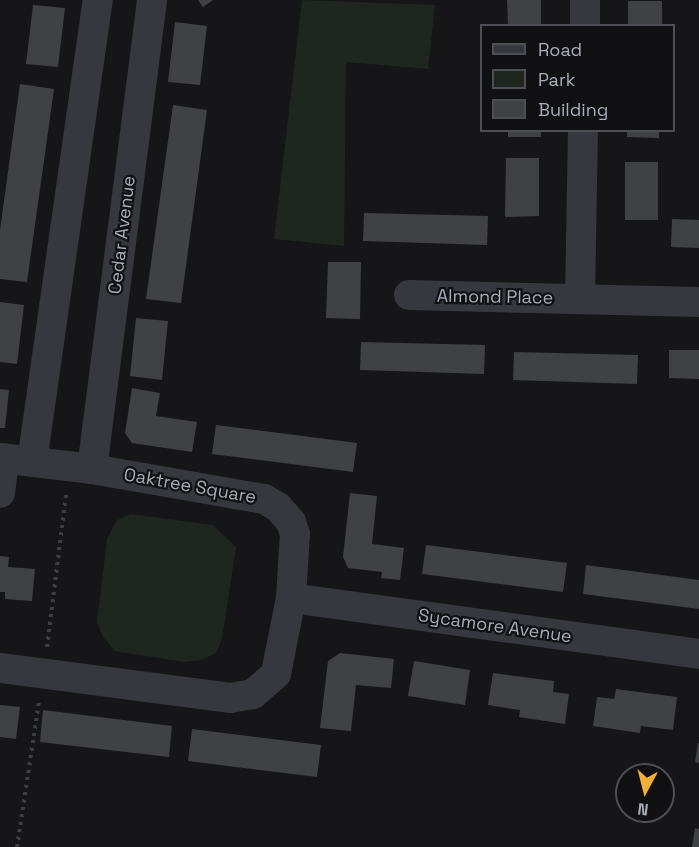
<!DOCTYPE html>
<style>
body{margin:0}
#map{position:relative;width:699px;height:847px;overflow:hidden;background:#161618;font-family:"Space Grotesk",sans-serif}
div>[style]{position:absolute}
.green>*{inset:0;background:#1e261f}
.building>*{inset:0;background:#404145}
.path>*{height:4px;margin-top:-2px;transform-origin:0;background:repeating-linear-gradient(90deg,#3d3f44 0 3px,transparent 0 7.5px)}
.minor>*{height:30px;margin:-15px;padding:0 15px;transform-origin:15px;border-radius:15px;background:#37383d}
span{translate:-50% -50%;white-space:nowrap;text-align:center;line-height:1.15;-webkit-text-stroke:4.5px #111113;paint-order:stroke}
.street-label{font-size:18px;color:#a8adb8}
.legend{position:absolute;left:480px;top:24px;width:195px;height:108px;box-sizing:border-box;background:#111113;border:2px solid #4d4f55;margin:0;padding:8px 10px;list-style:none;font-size:18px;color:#a8adb8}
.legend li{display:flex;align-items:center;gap:12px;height:30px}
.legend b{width:30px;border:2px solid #4d4f55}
.north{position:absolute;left:615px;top:763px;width:60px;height:60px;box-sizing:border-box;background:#111113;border:2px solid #4d4f55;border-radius:50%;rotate:187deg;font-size:16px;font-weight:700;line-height:24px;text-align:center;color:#a8adb8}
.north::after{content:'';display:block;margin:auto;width:21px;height:27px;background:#f2b134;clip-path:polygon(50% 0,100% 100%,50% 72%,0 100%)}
</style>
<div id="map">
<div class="green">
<div style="clip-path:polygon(302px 0,435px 5px,428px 69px,346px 62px,344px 246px,274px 239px)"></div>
<div style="clip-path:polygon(131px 514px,213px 525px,236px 547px,222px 639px,216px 653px,202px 660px,184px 662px,115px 651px,103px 637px,97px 622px,107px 539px,117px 520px)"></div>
</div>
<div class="building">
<div style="clip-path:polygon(198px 0,213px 0,203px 7px)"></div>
<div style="clip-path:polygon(507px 0,541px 0,541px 26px,508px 26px)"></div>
<div style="clip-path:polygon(628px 1px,662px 1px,662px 26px,628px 26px)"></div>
<div style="clip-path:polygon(33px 5px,65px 8px,58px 67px,26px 64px)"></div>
<div style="clip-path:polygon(175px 22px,207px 26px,200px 85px,168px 82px)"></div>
<div style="clip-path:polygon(20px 84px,54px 89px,27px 282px,0 279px,0 230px)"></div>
<div style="clip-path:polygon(173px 105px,207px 110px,181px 303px,146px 299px)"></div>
<div style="clip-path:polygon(508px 130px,541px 130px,541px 137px,508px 137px)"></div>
<div style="clip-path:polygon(627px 130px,659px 130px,659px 138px,627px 137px)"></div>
<div style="clip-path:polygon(506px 158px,539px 158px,539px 216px,505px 217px)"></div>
<div style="clip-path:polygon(625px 162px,658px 162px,658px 220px,625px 220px)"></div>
<div style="clip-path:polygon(364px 213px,488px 216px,487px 245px,363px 241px)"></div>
<div style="clip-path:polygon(672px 219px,699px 220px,699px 248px,671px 247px)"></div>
<div style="clip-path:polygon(328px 262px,361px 262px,360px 319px,326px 318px)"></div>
<div style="clip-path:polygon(0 302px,24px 305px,17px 364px,0 362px)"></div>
<div style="clip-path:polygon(136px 318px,168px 321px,162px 380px,130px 376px)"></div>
<div style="clip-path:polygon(361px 342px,485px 345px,484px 374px,360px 370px)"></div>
<div style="clip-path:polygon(669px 350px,699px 350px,699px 379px,669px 378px)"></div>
<div style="clip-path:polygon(514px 352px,638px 355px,637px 384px,513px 380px)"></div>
<div style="clip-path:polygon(132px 388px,160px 393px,156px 416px,197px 422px,192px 452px,132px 443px,125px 433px)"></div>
<div style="clip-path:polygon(0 389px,9px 390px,5px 428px,0 428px)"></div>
<div style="clip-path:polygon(216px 425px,357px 443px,353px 472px,212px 454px)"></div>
<div style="clip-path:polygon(350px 493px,377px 496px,372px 544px,404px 548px,400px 580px,381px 578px,382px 572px,348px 568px,343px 557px)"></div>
<div style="clip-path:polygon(426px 545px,567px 563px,563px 592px,422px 574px)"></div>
<div style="clip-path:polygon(0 556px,9px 557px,8px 567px,35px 569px,32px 601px,5px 599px,5px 592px,0 592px)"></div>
<div style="clip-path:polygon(586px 565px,699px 580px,699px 609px,583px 594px)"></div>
<div style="clip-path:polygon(340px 653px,394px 659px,391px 688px,356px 685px,351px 731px,320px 728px,328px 661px)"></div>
<div style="clip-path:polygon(414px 661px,470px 670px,465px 705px,408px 696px)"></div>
<div style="clip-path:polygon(493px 673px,554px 681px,553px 692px,569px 694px,565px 724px,519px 717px,520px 710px,488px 705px)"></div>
<div style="clip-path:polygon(616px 689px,677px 697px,673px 730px,641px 726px,640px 733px,593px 726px,597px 697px,614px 699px)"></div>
<div style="clip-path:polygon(0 705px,20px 707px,16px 739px,0 737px)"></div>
<div style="clip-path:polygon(43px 710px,172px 726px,169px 757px,40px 742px)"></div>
<div style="clip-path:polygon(192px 729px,321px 745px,317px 777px,188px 761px)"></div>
<div style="clip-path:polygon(698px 743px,699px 743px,699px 763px,695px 762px)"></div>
<div style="clip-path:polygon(695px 828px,699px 829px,699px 847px,692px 847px)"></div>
</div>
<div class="path">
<div style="left:47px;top:647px;width:154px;rotate:-82.9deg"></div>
<div style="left:17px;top:847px;width:147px;rotate:-81.4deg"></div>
</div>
<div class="minor">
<div style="left:585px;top:26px;width:26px;rotate:-90deg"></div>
<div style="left:409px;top:295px;width:290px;rotate:1.4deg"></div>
<div style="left:580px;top:299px;width:169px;rotate:-89deg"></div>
<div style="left:0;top:458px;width:93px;rotate:6.8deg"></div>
<div style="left:92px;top:469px;width:175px;rotate:9.9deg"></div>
<div style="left:264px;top:499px;width:16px;rotate:30deg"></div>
<div style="left:278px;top:507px;width:20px;rotate:49deg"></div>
<div style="left:291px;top:522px;width:13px;rotate:72deg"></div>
<div style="left:295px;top:534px;width:64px;rotate:93.6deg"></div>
<div style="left:291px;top:598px;width:77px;rotate:101.2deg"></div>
<div style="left:276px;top:674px;width:30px;rotate:139deg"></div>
<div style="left:253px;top:694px;width:22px;rotate:170deg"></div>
<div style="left:231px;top:698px;width:233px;rotate:-172.6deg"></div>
<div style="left:32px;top:462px;width:467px;rotate:-81.9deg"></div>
<div style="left:92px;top:469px;width:473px;rotate:-82.7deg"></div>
<div style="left:0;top:493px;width:35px;rotate:-83deg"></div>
<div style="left:291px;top:598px;width:412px;rotate:7.8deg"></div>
</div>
<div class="street-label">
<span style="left:122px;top:235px;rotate:-83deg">Cedar Avenue</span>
<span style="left:495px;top:297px;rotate:1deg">Almond Place</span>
<span style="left:190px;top:486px;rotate:10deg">Oaktree Square</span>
<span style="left:495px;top:626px;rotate:8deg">Sycamore Avenue</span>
</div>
<ul class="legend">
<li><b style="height:8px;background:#37383d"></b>Road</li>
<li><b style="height:16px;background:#1e261f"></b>Park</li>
<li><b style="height:16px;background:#404145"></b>Building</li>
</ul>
<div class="north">N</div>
</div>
